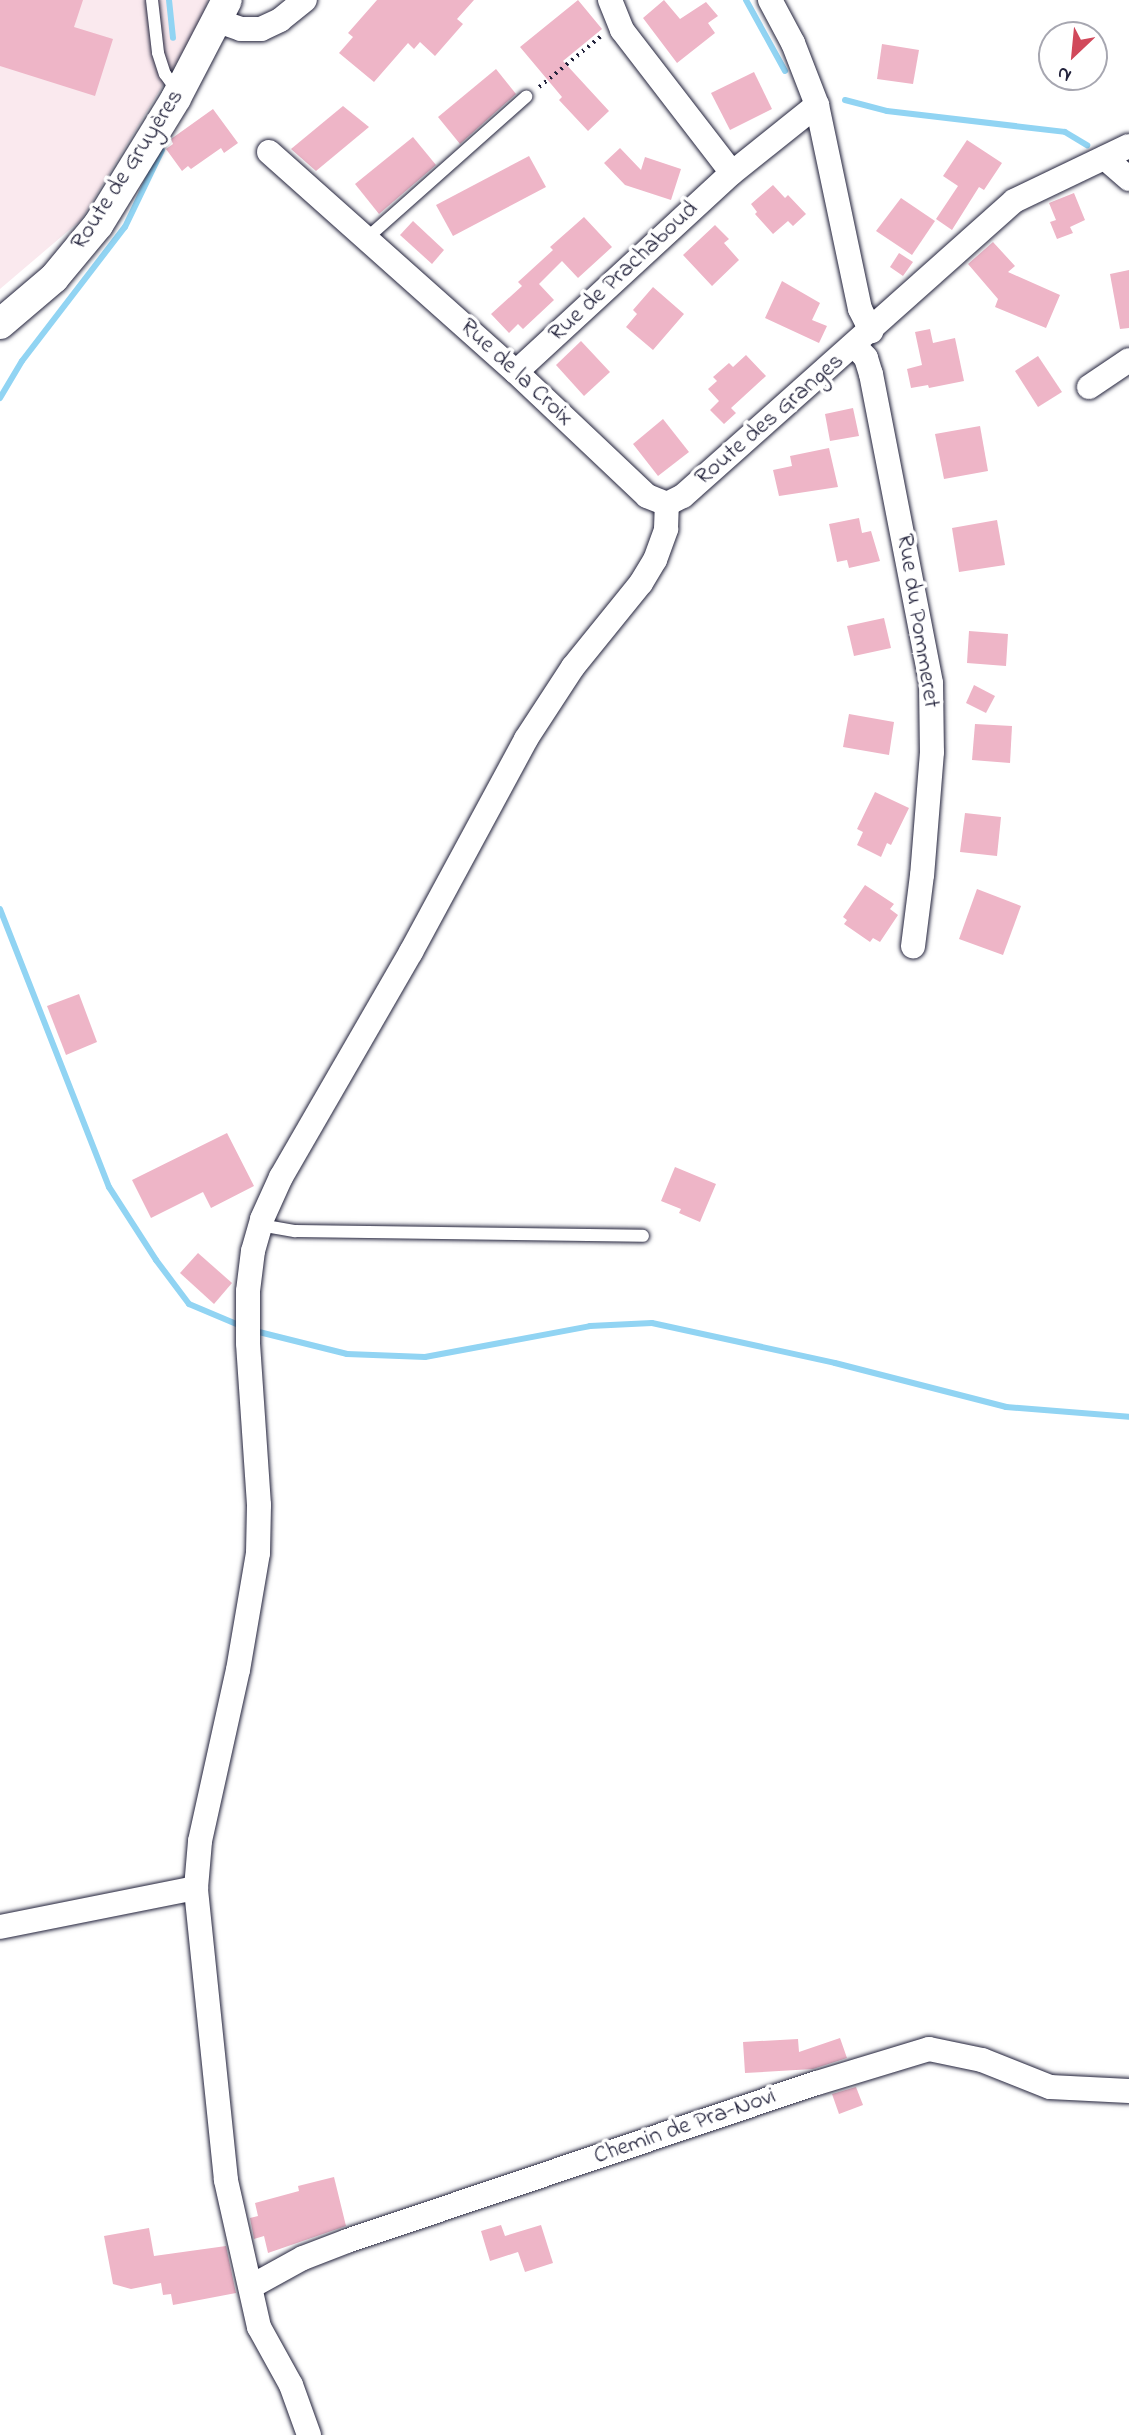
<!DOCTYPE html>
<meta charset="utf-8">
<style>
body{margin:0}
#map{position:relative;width:1129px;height:2435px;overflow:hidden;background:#fff;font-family:"Indie Flower",sans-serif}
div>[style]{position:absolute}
.built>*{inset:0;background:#fae9ee}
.stream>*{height:6px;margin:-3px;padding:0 3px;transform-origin:3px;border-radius:3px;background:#91d4f3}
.building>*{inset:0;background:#eeb5c7}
.path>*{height:3.5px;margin-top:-1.75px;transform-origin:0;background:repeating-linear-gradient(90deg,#22223b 0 2px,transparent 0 7px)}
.roads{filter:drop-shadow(0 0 2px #22223b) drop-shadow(0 0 2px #22223b)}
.service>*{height:12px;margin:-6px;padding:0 6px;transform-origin:6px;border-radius:6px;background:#fff}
.minor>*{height:24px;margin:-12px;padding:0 12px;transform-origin:12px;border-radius:12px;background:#fff}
.tertiary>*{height:30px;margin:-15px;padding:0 15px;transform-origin:15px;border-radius:15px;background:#fff}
span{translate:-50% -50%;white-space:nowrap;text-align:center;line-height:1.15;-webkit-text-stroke:7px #fff;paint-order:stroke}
.street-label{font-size:24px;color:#22223b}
.north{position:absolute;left:1038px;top:21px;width:70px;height:70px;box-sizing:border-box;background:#fff;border:2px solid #a7a7b1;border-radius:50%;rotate:206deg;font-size:19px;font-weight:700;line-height:28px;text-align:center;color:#22223b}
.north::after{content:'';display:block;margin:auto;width:24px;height:32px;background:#d1495b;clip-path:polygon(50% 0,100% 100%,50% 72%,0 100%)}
</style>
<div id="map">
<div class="built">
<div style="clip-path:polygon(0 0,208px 0,198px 27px,81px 220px,0 289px)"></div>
</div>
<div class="stream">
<div style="left:169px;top:0;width:38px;rotate:84deg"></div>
<div style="left:746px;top:0;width:81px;rotate:61.2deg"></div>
<div style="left:845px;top:100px;width:43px;rotate:14.7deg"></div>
<div style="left:887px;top:111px;width:179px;rotate:6.7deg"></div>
<div style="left:1065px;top:132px;width:26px;rotate:31deg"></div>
<div style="left:0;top:398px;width:43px;rotate:-59.3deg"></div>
<div style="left:22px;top:361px;width:169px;rotate:-52.5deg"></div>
<div style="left:125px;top:227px;width:85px;rotate:-64.3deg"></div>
<div style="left:0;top:909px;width:299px;rotate:68.6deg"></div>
<div style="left:109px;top:1187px;width:87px;rotate:57.2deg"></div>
<div style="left:156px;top:1260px;width:55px;rotate:53.1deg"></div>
<div style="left:189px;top:1304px;width:56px;rotate:22.9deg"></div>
<div style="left:255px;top:1331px;width:95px;rotate:14deg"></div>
<div style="left:347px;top:1354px;width:78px;rotate:2.2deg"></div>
<div style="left:425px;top:1357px;width:168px;rotate:-10.6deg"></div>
<div style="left:590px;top:1326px;width:62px;rotate:-2.8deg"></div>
<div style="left:652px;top:1323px;width:187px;rotate:12.3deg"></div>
<div style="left:835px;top:1363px;width:177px;rotate:14.4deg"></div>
<div style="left:1006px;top:1407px;width:123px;rotate:4.6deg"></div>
</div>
<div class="building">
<div style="clip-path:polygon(0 0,83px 0,74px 27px,113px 39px,95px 96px,0 66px)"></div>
<div style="clip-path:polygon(377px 0,474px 0,457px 19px,463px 24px,435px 56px,420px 42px,414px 49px,408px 43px,374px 82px,339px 53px,353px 37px,348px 33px)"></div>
<div style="clip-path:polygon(578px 0,602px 29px,563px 61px,609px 111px,588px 131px,559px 100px,562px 97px,520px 47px)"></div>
<div style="clip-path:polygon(664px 0,680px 19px,706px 2px,718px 16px,708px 23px,715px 33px,677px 63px,643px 18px)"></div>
<div style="clip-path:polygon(882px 44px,919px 50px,913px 84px,877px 79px)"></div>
<div style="clip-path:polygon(496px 69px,516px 94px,460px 144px,438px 117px)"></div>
<div style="clip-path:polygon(754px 72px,772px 109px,730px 130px,711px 93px)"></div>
<div style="clip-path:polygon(343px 106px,369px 127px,316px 171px,291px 149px)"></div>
<div style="clip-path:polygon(213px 109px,238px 143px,224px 153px,221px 148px,191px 169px,188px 166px,182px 171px,166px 149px,173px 144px,171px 139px)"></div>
<div style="clip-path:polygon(413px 137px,436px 165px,379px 214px,355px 184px)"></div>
<div style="clip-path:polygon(967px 140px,1002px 163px,984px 190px,979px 187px,952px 230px,936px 219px,958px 186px,943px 176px)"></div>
<div style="clip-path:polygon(620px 148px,641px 170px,645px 157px,681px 169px,671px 200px,625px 185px,604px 163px)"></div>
<div style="clip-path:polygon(529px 156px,546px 187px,453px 236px,436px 205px)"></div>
<div style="clip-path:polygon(773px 185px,785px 198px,788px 195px,806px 214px,793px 226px,788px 221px,773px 234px,755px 214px,757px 212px,751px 204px)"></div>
<div style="clip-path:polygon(1074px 193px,1085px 220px,1070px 227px,1073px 233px,1057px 239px,1050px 222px,1056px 220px,1049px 203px)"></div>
<div style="clip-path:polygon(901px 198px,935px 221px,912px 255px,876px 231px)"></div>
<div style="clip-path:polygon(584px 217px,612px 247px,578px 278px,562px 261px,539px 284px,554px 300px,523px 329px,518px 324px,509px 333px,491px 314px,522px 286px,518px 282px,553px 250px,550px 247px)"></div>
<div style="clip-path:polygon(413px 221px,444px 250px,432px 264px,400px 235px)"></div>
<div style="clip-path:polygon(715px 225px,729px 239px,724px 243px,739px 260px,712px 286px,683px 255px)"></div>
<div style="clip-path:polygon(993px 242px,1015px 266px,1008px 272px,1060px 295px,1046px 328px,995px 307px,998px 299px,968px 264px)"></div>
<div style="clip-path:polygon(899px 253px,913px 262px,903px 276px,890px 267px)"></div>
<div style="clip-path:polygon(1129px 270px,1129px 328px,1120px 329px,1110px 274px)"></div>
<div style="clip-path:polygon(782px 281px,820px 303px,812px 320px,827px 326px,819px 343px,765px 318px)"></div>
<div style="clip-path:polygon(653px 287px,684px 314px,653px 350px,626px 327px,637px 314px,633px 310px)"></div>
<div style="clip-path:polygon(930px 329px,933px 343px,955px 338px,964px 381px,929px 388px,928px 385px,911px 388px,907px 369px,922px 365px,915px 332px)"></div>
<div style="clip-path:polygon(581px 341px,610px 372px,584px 396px,556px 365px)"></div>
<div style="clip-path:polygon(746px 355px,766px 376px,731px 408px,736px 413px,724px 424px,710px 410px,719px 401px,708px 389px,717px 381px,713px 377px,729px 363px,733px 367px)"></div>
<div style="clip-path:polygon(1038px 356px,1062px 392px,1038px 407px,1015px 371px)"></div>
<div style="clip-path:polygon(853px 408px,859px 436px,830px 441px,825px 414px)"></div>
<div style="clip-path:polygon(663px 419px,689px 452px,658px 476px,633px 444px)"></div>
<div style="clip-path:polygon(980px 426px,988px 471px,944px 479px,935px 434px)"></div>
<div style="clip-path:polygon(829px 448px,838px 487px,779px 496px,773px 470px,792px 466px,790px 456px)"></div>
<div style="clip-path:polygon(859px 518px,862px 533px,871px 531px,880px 561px,849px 568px,847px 560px,837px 562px,829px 524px)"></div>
<div style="clip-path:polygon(997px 520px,1005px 565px,959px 572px,952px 528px)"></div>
<div style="clip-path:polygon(884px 618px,891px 648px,854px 656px,847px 626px)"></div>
<div style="clip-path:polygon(969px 631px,1008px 634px,1006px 666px,967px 663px)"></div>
<div style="clip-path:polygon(974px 685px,995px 696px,986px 713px,966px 703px)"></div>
<div style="clip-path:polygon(849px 714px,894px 722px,889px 755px,843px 747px)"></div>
<div style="clip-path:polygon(975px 724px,1012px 726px,1010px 763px,972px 760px)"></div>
<div style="clip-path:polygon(875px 792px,909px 808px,891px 845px,887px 843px,881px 857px,857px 845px,863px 832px,857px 829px)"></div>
<div style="clip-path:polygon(965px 813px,1001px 817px,997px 856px,960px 852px)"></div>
<div style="clip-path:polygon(865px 885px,894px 904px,890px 909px,898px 915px,880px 942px,873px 938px,870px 942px,844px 924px,847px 920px,843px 917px)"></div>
<div style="clip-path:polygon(977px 889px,1021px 906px,1003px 955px,959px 939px)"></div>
<div style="clip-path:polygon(79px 994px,97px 1042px,66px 1055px,47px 1006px)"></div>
<div style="clip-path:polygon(227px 1133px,254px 1186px,211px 1208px,203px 1192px,151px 1218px,132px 1180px)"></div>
<div style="clip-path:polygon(675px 1167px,716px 1184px,700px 1222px,679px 1213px,681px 1209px,661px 1201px)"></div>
<div style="clip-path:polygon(198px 1253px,232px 1283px,214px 1304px,180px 1273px)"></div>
<div style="clip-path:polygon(840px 2038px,847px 2058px,813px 2069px,745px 2073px,743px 2042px,798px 2039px,799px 2052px)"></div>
<div style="clip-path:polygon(856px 2087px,863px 2105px,839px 2114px,832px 2094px)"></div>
<div style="clip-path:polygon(334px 2177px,346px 2226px,268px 2253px,264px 2236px,254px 2239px,250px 2218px,258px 2216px,255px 2203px,299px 2191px,298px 2186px)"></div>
<div style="clip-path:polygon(501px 2225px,505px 2236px,541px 2225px,553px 2263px,525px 2272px,518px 2252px,490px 2261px,481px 2231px)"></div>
<div style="clip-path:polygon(149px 2228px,154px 2256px,226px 2246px,236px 2293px,173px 2305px,171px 2294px,163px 2295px,161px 2283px,131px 2289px,113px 2284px,104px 2236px)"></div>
</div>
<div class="path">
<div style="left:539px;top:87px;width:80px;rotate:-39.4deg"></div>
</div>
<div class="roads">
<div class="service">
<div style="left:152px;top:0;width:53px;rotate:83.5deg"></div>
<div style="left:158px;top:53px;width:22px;rotate:72deg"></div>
<div style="left:165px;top:74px;width:22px;rotate:54deg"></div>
<div style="left:367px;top:238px;width:213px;rotate:-41.6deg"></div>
<div style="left:260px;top:1225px;width:36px;rotate:10deg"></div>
<div style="left:295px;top:1231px;width:348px;rotate:0.8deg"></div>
</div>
<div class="minor">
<div style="left:610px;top:0;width:32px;rotate:68deg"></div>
<div style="left:622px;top:30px;width:180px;rotate:52.4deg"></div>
<div style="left:770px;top:0;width:49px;rotate:61.9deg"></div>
<div style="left:793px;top:43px;width:66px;rotate:68.8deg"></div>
<div style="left:817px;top:105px;width:208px;rotate:78.1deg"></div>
<div style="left:860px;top:309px;width:25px;rotate:63deg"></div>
<div style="left:218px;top:21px;width:24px;rotate:19deg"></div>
<div style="left:241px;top:29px;width:20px"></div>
<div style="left:261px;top:29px;width:21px;rotate:-25deg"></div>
<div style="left:280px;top:20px;width:32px;rotate:-39deg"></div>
<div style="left:269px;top:152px;width:331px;rotate:41.7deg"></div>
<div style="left:516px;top:372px;width:180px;rotate:43.4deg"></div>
<div style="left:647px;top:496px;width:22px;rotate:22deg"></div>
<div style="left:1105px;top:158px;width:32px;rotate:41deg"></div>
<div style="left:855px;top:346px;width:16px;rotate:47deg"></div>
<div style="left:866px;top:358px;width:17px;rotate:73deg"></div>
<div style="left:871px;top:374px;width:315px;rotate:79deg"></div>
<div style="left:931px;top:683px;width:69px;rotate:89.2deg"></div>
<div style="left:932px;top:752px;width:123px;rotate:94.6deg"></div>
<div style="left:922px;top:875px;width:72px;rotate:97.2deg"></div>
<div style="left:516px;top:372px;width:294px;rotate:-42.7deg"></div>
<div style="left:732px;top:173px;width:109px;rotate:-38.7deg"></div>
<div style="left:1089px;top:387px;width:48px;rotate:-34deg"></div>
<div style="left:667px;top:504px;width:18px;rotate:-27deg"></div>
<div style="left:683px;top:496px;width:443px;rotate:-41.7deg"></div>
<div style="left:1014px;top:201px;width:127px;rotate:-25.6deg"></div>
<div style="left:0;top:1927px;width:200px;rotate:-11.3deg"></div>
<div style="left:252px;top:2286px;width:58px;rotate:-28.8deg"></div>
<div style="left:303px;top:2258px;width:47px;rotate:-21.1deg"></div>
<div style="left:347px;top:2241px;width:496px;rotate:-18.6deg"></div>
<div style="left:817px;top:2083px;width:117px;rotate:-16.9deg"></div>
<div style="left:929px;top:2049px;width:54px;rotate:11.7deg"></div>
<div style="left:982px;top:2060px;width:73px;rotate:21.7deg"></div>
<div style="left:1050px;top:2087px;width:79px;rotate:2.9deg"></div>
<div style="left:309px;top:2435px;width:53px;rotate:-109.8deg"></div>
<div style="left:291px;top:2385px;width:66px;rotate:-118.9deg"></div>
<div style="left:259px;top:2327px;width:151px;rotate:-102.7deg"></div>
<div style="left:226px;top:2180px;width:294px;rotate:-95.9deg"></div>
<div style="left:196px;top:1888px;width:47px;rotate:-85.1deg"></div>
<div style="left:200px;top:1841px;width:175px;rotate:-77.5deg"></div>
<div style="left:238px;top:1670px;width:119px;rotate:-80.3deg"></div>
<div style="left:258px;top:1553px;width:48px;rotate:-88.8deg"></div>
<div style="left:259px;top:1505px;width:162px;rotate:-93.9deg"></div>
<div style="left:248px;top:1343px;width:52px;rotate:-90deg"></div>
<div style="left:248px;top:1291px;width:40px;rotate:-82.9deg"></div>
<div style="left:253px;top:1251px;width:33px;rotate:-74deg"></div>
<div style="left:262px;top:1219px;width:46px;rotate:-65.7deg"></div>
<div style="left:281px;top:1177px;width:260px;rotate:-60deg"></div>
<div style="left:411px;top:952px;width:242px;rotate:-61.6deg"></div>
<div style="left:526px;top:739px;width:86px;rotate:-56.9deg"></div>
<div style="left:573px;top:667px;width:108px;rotate:-51deg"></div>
<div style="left:641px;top:583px;width:27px;rotate:-59deg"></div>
<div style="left:655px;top:560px;width:33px;rotate:-70deg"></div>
<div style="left:666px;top:529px;width:25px;rotate:-88deg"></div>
</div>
<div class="tertiary">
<div style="left:0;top:324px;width:71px;rotate:-40.4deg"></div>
<div style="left:54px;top:278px;width:69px;rotate:-50.3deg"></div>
<div style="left:98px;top:225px;width:149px;rotate:-58.4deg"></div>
<div style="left:176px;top:98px;width:110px;rotate:-62.5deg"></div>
</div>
</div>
<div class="street-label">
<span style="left:128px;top:170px;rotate:-57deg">Route de Gruyères</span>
<span style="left:624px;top:272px;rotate:-43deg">Rue de Prachaboud</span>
<span style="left:516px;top:373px;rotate:43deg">Rue de la Croix</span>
<span style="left:770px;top:420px;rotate:-41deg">Route des Granges</span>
<span style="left:917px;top:621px;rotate:81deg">Rue du Pommeret</span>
<span style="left:685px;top:2127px;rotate:-19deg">Chemin de Pra-Novi</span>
</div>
<div class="north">N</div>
</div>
